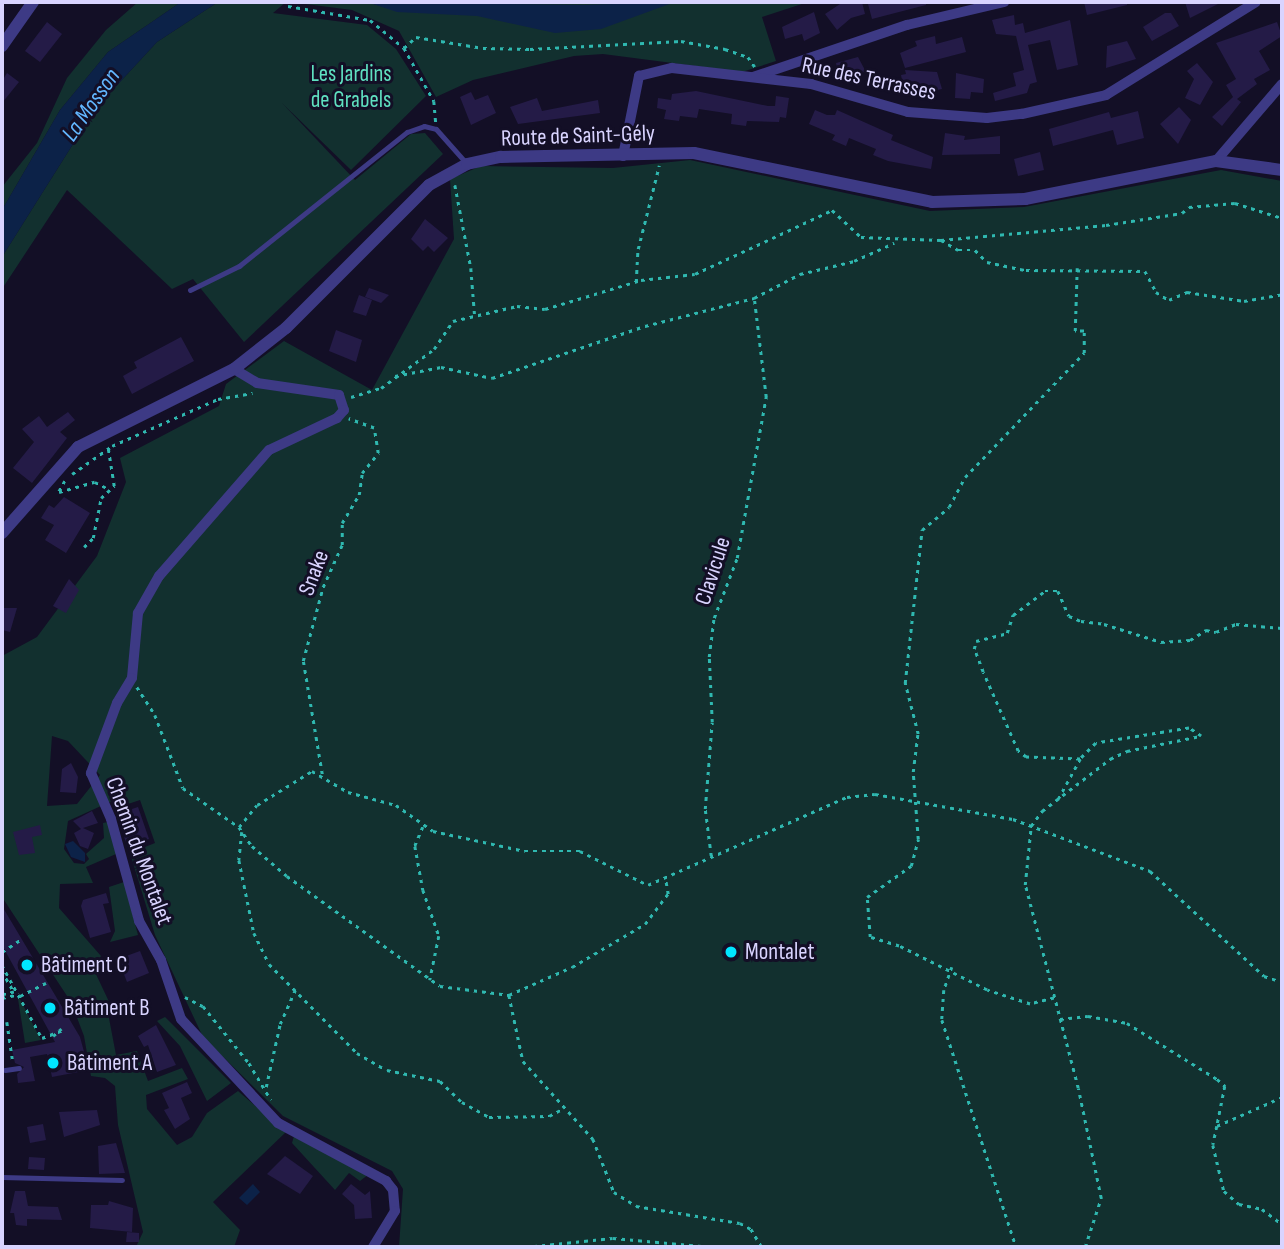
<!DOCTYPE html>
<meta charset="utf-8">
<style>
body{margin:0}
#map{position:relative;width:1284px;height:1249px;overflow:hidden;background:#130f26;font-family:"Sofia Sans Condensed",sans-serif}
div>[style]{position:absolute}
.green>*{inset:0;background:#12302f}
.water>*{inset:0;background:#0c2248}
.building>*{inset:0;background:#241b47}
.path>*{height:2.5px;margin-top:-1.25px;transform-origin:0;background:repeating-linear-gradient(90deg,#2fb8b0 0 3.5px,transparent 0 8.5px)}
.service>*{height:5px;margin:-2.5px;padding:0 2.5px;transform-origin:2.5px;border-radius:2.5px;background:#3d3a85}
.minor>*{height:10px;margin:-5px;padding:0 5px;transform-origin:5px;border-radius:5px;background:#3d3a85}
.tertiary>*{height:12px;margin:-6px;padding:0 6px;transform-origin:6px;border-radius:6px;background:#3d3a85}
.dots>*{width:19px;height:19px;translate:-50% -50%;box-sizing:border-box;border:4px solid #130f26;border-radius:50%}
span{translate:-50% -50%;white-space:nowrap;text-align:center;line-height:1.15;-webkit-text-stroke:6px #130f26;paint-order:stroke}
.park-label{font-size:23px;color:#5fe0c0}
.street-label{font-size:23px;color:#d9d4ff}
.poi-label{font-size:23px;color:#d9d4ff}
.left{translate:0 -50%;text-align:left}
.water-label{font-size:24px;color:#62b6ff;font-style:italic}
.frame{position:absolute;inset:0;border:4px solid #d9d4ff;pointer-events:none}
</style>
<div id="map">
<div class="green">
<div style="clip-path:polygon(138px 2px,181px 2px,108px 52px,60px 110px,2px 210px,2px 187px,37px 143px,67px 78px,106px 30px)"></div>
<div style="clip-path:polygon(218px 2px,286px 2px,273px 13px,367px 25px,396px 49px,426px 96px,351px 170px,282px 103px,355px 180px,411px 134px,425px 133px,443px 154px,244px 342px,193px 279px,172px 289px,67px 190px,2px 289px,2px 257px,95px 109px,157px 42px)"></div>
<div style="clip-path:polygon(290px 2px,367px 2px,387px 8px,385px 2px,808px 2px,762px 17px,776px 61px,742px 72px,603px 54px,574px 56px,473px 80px,436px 97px,399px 31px,352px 10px)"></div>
<div style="clip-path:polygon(evenodd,690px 160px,930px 211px,1024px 207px,1221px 170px,1282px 181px,1282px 1247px,399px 1247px,403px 1189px,392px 1171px,283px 1116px,203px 1037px,155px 935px,130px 853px,155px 843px,140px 800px,116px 808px,112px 801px,68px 821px,64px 849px,74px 863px,84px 864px,89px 859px,86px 854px,104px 838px,103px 823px,108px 822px,116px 854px,86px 867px,93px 883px,60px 884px,59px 908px,101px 956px,94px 970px,112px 1008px,108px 1013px,116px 1055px,137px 1051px,148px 1081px,182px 1068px,188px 1079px,146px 1095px,147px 1109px,177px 1145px,192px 1137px,207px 1113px,238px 1091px,286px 1132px,213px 1202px,240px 1230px,234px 1247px,136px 1247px,143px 1232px,118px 1125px,115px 1086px,105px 1078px,91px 1076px,84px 1036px,71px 1002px,2px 897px,2px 656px,37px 637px,97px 556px,126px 482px,120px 458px,219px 406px,226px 384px,284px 341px,372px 390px,454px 239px,450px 179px,481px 166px,613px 168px,690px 160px,52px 736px,68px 741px,100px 775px,77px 804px,47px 806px,52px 736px)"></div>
<div style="clip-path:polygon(124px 882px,138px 935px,110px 942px,115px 931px,109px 887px)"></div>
<div style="clip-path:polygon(18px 999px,20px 999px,41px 1040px,25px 1043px)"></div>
<div style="clip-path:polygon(165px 1017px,231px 1083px,207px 1101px,180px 1046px,157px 1021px)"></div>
<div style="clip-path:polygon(294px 1136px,369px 1174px,360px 1181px,349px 1173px,335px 1190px,292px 1143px)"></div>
</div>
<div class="water">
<div style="clip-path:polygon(181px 2px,218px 2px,157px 42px,95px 109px,2px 257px,2px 210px,60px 110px,108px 52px)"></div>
<div style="clip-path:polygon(367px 2px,584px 5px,675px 2px,601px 29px,555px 33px,477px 16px,397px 12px)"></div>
<div style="clip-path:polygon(73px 841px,85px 853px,85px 862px,71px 857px,65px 844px)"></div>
<div style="clip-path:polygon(253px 1184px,260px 1192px,247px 1205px,239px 1198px)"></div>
</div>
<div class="building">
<div style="clip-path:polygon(843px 2px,862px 2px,865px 14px,851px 18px,837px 30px,825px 14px)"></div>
<div style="clip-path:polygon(877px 2px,926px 2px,926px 5px,872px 19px,868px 4px)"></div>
<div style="clip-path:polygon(1084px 2px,1127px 2px,1127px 5px,1087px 15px)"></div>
<div style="clip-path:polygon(1185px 2px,1222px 2px,1190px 18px)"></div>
<div style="clip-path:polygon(814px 12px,820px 33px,804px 41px,802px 34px,785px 39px,782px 27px)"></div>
<div style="clip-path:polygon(1165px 13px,1171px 13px,1179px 26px,1152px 41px,1143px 27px)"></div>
<div style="clip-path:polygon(1014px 15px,1015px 25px,1023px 23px,1025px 33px,1070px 20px,1078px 65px,1057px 70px,1050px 40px,1028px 45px,1037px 82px,1030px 84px,1027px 93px,995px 101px,993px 93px,1016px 86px,1013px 73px,1024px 70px,1016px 36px,996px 34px,992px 20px)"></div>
<div style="clip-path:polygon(47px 22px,62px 34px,40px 62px,25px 51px)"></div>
<div style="clip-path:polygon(1277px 22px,1282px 36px,1259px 51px,1270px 70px,1254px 79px,1257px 84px,1237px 99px,1241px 102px,1222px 126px,1212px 117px,1233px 97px,1226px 85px,1236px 79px,1216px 43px)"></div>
<div style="clip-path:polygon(935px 36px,936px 44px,962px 37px,966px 52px,905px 68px,900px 53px,917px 46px,915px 41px)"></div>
<div style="clip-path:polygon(1127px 41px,1136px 59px,1106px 68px,1107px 46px)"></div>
<div style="clip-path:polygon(858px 57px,866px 72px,838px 74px,836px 63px)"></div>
<div style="clip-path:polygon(1197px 63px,1213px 82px,1200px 105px,1185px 98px,1194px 79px,1187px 71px)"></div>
<div style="clip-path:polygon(905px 70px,937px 72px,942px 89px,911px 95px,910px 89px,904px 91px,901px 75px,906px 74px)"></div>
<div style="clip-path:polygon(7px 73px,19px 82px,2px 103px,2px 81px)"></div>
<div style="clip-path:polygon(956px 73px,984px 79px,983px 93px,971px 92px,970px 99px,955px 98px)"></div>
<div style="clip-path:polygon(696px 91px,768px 106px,775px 106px,776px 96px,789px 98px,786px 118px,780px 117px,779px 122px,747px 121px,746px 126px,731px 124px,732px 114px,699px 109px,697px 118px,680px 116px,679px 121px,664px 119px,666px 110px,657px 108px,658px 98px,671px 100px,672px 94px)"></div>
<div style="clip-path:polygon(471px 92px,475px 100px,488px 95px,496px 113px,471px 125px,460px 97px)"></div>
<div style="clip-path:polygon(537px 98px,542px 111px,598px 100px,600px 113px,518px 124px,510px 107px)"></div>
<div style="clip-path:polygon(1179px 107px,1191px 120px,1178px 144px,1160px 124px)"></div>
<div style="clip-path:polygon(815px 110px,827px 115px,835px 115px,837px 110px,893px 135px,891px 140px,933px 157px,931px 169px,888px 161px,873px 155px,876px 149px,849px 138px,846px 146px,832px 140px,835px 135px,809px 124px)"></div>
<div style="clip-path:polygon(1138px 111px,1144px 138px,1117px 145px,1113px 130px,1053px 146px,1049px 129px,1109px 112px,1111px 118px)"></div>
<div style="clip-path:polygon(945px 133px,965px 136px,964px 140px,1000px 136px,1000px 154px,942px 155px)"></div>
<div style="clip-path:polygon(1040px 152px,1044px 170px,1018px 176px,1014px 159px)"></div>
<div style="clip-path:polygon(425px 219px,448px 238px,434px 252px,428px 246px,423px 251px,411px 239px)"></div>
<div style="clip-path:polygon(369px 288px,375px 290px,389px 295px,381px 303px,365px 297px)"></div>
<div style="clip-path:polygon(359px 295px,372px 300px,366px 316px,353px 312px)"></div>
<div style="clip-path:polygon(336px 330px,362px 340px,356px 362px,329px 351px)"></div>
<div style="clip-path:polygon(181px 337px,194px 361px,132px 394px,123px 376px,137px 368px,134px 362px)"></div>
<div style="clip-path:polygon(68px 412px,75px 420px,60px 432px,67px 438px,32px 483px,13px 468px,34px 442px,22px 429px,39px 416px,47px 427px)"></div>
<div style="clip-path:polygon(64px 497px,90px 513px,66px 553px,45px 540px,54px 525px,41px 518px,49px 505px,54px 508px)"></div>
<div style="clip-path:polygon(69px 579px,79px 590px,66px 613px,53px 606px)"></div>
<div style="clip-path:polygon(2px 608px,17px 608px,10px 632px,2px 630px)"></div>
<div style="clip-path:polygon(71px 763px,78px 777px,76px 793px,60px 792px,62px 769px)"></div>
<div style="clip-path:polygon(138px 807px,149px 839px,127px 846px,117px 814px)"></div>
<div style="clip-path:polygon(92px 811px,98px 823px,83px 828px,94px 833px,88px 849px,80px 846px,74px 833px,81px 829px,73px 821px)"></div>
<div style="clip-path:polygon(40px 825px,42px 835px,32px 837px,35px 853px,19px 855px,13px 832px)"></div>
<div style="clip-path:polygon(106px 893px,109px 903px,103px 904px,111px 932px,90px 938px,81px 906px,83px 900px)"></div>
<div style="clip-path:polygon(2px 906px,80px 1037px,89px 1070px,52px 1077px,47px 1054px,30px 1057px,35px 1081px,18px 1083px,17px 1074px,24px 1067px,15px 1063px,12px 1050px,55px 1042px,2px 945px)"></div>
<div style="clip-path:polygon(140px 951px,149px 973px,127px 982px,118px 959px)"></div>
<div style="clip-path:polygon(156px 1025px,176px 1065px,157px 1072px,148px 1045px,144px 1047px,138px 1036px)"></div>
<div style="clip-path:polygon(187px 1082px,192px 1093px,181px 1098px,190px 1119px,175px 1129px,164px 1110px,169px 1108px,162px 1093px)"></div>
<div style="clip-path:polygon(97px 1110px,100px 1125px,64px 1137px,59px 1112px)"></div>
<div style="clip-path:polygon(43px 1124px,46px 1140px,30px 1143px,27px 1127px)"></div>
<div style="clip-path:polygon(116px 1143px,125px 1173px,99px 1174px,98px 1146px)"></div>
<div style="clip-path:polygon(285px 1156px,313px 1176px,300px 1194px,267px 1174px)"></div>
<div style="clip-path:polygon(29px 1157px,45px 1158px,44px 1170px,28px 1169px)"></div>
<div style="clip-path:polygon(351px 1184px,365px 1195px,370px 1191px,372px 1218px,355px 1219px,354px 1205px,342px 1194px)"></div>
<div style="clip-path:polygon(15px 1191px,25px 1191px,28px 1206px,58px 1207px,62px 1220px,27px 1219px,27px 1226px,16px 1225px,14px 1213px,10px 1213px)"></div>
<div style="clip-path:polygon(109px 1201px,133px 1208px,132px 1232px,90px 1228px,91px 1205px,108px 1205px)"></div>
<div style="clip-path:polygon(127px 1232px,139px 1233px,139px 1242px,126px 1242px)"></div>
</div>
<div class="path">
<div style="left:288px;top:6px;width:83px;rotate:9.7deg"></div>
<div style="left:370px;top:20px;width:44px;rotate:39.5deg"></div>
<div style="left:404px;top:48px;width:61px;rotate:60.5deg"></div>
<div style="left:434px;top:101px;width:21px;rotate:85deg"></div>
<div style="left:404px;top:48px;width:16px;rotate:-43deg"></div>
<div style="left:416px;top:37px;width:68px;rotate:9.3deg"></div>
<div style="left:483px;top:48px;width:47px;rotate:1.2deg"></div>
<div style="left:530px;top:49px;width:151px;rotate:-3deg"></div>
<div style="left:681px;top:41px;width:45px;rotate:10.3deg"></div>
<div style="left:725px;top:49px;width:24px;rotate:19deg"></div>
<div style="left:748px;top:57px;width:12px;rotate:55deg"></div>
<div style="left:455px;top:185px;width:85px;rotate:79.1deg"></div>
<div style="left:471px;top:268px;width:50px;rotate:85.4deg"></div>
<div style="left:941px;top:240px;width:166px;rotate:-5.2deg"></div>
<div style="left:1106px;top:225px;width:77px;rotate:-9deg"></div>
<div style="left:1182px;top:213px;width:9px;rotate:-41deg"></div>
<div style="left:1189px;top:207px;width:46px;rotate:-5deg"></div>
<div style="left:1235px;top:203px;width:49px;rotate:17.7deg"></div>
<div style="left:636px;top:282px;width:33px;rotate:-87deg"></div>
<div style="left:638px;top:249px;width:86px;rotate:-75.8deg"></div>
<div style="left:395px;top:376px;width:47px;rotate:-11.1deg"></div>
<div style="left:441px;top:367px;width:52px;rotate:12.2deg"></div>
<div style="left:492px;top:378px;width:162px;rotate:-18.8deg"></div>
<div style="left:645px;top:326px;width:113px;rotate:-14.4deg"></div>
<div style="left:754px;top:298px;width:52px;rotate:-27.6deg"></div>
<div style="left:800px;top:274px;width:56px;rotate:-13.5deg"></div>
<div style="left:854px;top:261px;width:44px;rotate:-24.2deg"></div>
<div style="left:351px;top:397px;width:31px;rotate:-17deg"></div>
<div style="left:381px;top:388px;width:66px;rotate:-36.3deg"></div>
<div style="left:434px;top:349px;width:34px;rotate:-56deg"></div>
<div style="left:453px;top:321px;width:66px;rotate:-13.2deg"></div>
<div style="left:517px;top:306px;width:28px;rotate:6deg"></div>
<div style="left:545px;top:309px;width:100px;rotate:-16.8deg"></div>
<div style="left:641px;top:280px;width:54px;rotate:-6.3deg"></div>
<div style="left:695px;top:274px;width:151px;rotate:-25deg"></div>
<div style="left:832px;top:210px;width:40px;rotate:43deg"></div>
<div style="left:861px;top:237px;width:80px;rotate:2.1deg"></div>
<div style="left:941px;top:240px;width:20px;rotate:30deg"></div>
<div style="left:958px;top:250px;width:17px"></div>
<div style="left:975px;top:250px;width:17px;rotate:45deg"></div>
<div style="left:987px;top:262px;width:40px;rotate:12deg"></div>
<div style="left:1026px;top:270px;width:119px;rotate:0.5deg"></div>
<div style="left:1145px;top:271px;width:24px;rotate:62deg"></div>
<div style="left:1156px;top:292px;width:15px;rotate:32deg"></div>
<div style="left:1169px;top:300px;width:20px;rotate:-24deg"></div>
<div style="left:1187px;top:292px;width:58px;rotate:9deg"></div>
<div style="left:1244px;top:301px;width:39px;rotate:-10deg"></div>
<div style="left:72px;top:474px;width:49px;rotate:-35deg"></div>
<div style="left:112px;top:446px;width:116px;rotate:-23.9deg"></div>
<div style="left:218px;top:399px;width:35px;rotate:-10deg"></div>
<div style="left:65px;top:481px;width:13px;rotate:119deg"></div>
<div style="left:59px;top:492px;width:37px;rotate:-16deg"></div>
<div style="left:95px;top:482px;width:16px;rotate:27deg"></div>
<div style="left:84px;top:547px;width:13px;rotate:-45deg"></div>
<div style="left:93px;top:538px;width:41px;rotate:-78.7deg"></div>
<div style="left:101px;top:498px;width:18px;rotate:-43deg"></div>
<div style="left:114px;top:486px;width:37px;rotate:-99deg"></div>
<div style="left:137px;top:687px;width:33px;rotate:57deg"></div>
<div style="left:155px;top:715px;width:78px;rotate:69deg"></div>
<div style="left:183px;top:788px;width:68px;rotate:34.9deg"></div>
<div style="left:239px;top:827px;width:23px;rotate:56deg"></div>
<div style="left:252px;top:846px;width:46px;rotate:40.6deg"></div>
<div style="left:287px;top:876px;width:188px;rotate:35.7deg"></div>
<div style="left:440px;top:986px;width:70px;rotate:7.4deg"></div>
<div style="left:509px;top:995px;width:67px;rotate:78deg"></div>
<div style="left:523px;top:1061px;width:105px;rotate:48.1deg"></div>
<div style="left:593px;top:1139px;width:57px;rotate:68.4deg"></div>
<div style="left:614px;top:1192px;width:26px;rotate:32deg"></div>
<div style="left:636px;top:1206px;width:105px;rotate:9.3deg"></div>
<div style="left:740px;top:1223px;width:13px;rotate:29deg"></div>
<div style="left:751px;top:1229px;width:21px;rotate:59deg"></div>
<div style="left:1201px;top:736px;width:14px;rotate:-146deg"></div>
<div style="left:1189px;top:728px;width:94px;rotate:170.8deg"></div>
<div style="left:1096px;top:743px;width:23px;rotate:135deg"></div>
<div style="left:1080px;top:759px;width:54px;rotate:-177.9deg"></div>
<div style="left:1026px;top:757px;width:10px;rotate:-143deg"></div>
<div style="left:1018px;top:751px;width:86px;rotate:-113.9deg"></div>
<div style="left:983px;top:672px;width:25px;rotate:-111deg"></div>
<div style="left:974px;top:649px;width:8px;rotate:-76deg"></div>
<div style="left:976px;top:641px;width:32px;rotate:-14deg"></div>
<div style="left:1007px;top:633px;width:19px;rotate:-72deg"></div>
<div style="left:1013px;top:615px;width:40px;rotate:-37deg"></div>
<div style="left:1045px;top:591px;width:13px"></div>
<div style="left:1058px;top:591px;width:27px;rotate:66deg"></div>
<div style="left:1069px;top:616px;width:13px;rotate:23deg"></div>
<div style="left:1081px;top:621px;width:23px;rotate:7deg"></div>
<div style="left:1104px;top:624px;width:60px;rotate:17.5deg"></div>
<div style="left:1161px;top:642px;width:29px;rotate:-4deg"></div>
<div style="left:1190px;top:640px;width:19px;rotate:-32deg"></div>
<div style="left:1206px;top:630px;width:10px;rotate:11deg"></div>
<div style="left:1216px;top:632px;width:22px;rotate:-22deg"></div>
<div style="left:1236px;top:624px;width:46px;rotate:5deg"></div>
<div style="left:322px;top:774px;width:115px;rotate:-99.5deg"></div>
<div style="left:303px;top:661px;width:77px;rotate:-74.9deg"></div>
<div style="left:323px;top:587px;width:46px;rotate:-65.7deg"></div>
<div style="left:342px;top:545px;width:22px;rotate:-90deg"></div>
<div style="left:342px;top:523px;width:33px;rotate:-59deg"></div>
<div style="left:359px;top:495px;width:22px;rotate:-82deg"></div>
<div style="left:362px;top:473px;width:26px;rotate:-51deg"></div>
<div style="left:378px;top:453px;width:25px;rotate:-99deg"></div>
<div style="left:374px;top:428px;width:27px;rotate:-160deg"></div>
<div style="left:1058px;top:799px;width:46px;rotate:-61.2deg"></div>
<div style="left:239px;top:827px;width:28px;rotate:-51deg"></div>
<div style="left:257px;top:805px;width:65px;rotate:-31.7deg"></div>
<div style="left:312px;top:771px;width:42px;rotate:30.3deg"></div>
<div style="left:348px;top:792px;width:50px;rotate:15.2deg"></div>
<div style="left:396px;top:805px;width:45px;rotate:35.1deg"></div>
<div style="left:433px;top:831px;width:94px;rotate:12.3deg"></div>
<div style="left:525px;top:851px;width:55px"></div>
<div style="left:580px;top:851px;width:76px;rotate:26.6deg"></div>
<div style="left:648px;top:885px;width:218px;rotate:-23.9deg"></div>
<div style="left:847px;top:797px;width:28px;rotate:-6deg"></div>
<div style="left:875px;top:794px;width:140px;rotate:10.3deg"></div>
<div style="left:1013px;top:819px;width:147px;rotate:20.8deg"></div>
<div style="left:1150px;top:871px;width:155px;rotate:42.6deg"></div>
<div style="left:1264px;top:976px;width:19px;rotate:18deg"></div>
<div style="left:423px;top:827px;width:21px;rotate:113deg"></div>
<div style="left:415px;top:846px;width:45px;rotate:79.7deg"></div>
<div style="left:423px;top:890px;width:49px;rotate:70.8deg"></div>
<div style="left:439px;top:936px;width:45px;rotate:101.6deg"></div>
<div style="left:242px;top:832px;width:28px;rotate:96deg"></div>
<div style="left:239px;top:860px;width:75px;rotate:78.4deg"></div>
<div style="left:254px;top:933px;width:34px;rotate:64deg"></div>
<div style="left:269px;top:964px;width:125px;rotate:45.3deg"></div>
<div style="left:357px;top:1053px;width:34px;rotate:30deg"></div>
<div style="left:387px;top:1070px;width:54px;rotate:11.7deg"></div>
<div style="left:440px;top:1081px;width:30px;rotate:44deg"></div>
<div style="left:462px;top:1102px;width:31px;rotate:29deg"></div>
<div style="left:489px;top:1117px;width:60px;rotate:-1deg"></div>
<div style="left:549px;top:1116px;width:17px;rotate:-28deg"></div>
<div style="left:711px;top:856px;width:47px;rotate:-97.3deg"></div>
<div style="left:705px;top:809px;width:87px;rotate:-85.4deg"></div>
<div style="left:712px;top:722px;width:65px;rotate:-92.6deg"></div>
<div style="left:709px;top:657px;width:39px;rotate:-83deg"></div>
<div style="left:714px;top:618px;width:64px;rotate:-69deg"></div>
<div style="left:737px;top:558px;width:164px;rotate:-79.8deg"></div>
<div style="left:766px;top:397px;width:100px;rotate:-96.9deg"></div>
<div style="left:2px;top:952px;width:22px;rotate:-34deg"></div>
<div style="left:2px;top:965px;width:83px;rotate:61.3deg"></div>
<div style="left:42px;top:1038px;width:25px;rotate:-21deg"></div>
<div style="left:952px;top:967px;width:24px;rotate:109deg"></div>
<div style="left:944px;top:990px;width:30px;rotate:94deg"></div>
<div style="left:942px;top:1020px;width:239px;rotate:71.9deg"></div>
<div style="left:2px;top:971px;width:24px;rotate:60deg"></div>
<div style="left:14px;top:992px;width:12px;rotate:166deg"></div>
<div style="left:509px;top:995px;width:69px;rotate:-24deg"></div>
<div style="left:572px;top:967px;width:85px;rotate:-30.5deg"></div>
<div style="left:645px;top:924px;width:38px;rotate:-53deg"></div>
<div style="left:668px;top:894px;width:17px;rotate:-100deg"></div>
<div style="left:20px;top:996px;width:29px;rotate:-27deg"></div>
<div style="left:185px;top:997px;width:20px;rotate:27deg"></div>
<div style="left:203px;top:1006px;width:73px;rotate:51.1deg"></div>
<div style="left:249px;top:1063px;width:43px;rotate:59.3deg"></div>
<div style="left:2px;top:998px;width:17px;rotate:-13deg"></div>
<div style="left:1054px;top:998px;width:25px;rotate:166deg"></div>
<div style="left:1030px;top:1004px;width:45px;rotate:-162deg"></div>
<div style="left:987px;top:990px;width:98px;rotate:-153.4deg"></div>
<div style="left:899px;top:946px;width:30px;rotate:-163deg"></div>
<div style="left:870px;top:937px;width:40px;rotate:-94.3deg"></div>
<div style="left:867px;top:897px;width:54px;rotate:-35.2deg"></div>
<div style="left:911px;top:866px;width:28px;rotate:-75deg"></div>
<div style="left:918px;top:839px;width:67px;rotate:-94.3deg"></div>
<div style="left:913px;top:772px;width:38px;rotate:-83deg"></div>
<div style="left:918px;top:734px;width:53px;rotate:-104.3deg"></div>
<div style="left:905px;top:683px;width:154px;rotate:-83.7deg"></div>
<div style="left:922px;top:530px;width:35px;rotate:-40deg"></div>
<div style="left:949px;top:507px;width:34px;rotate:-62deg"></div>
<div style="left:965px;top:477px;width:172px;rotate:-46.2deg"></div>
<div style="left:1084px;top:353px;width:22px;rotate:-90deg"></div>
<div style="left:1084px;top:331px;width:9px;rotate:180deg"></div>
<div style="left:1075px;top:331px;width:63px;rotate:-88.2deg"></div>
<div style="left:1060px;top:1019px;width:28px;rotate:-6deg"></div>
<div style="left:1088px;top:1016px;width:40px;rotate:10deg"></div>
<div style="left:1127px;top:1023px;width:106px;rotate:31.9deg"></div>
<div style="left:1217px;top:1079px;width:11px;rotate:41deg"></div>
<div style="left:1225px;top:1086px;width:41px;rotate:101.3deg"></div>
<div style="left:1217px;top:1126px;width:71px;rotate:-24deg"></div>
<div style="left:7px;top:1022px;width:40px;rotate:81.5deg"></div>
<div style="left:53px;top:1036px;width:11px;rotate:-41deg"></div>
<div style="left:266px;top:1087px;width:65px;rotate:-77.5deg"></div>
<div style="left:280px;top:1024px;width:37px;rotate:-66deg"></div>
<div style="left:1217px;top:1126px;width:19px;rotate:102deg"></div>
<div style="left:1213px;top:1145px;width:47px;rotate:76.6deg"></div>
<div style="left:1224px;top:1191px;width:20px;rotate:41deg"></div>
<div style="left:1239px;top:1204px;width:24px;rotate:12deg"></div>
<div style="left:1262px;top:1209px;width:25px;rotate:37deg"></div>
<div style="left:525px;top:1247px;width:88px;rotate:-5.8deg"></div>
<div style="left:613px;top:1238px;width:100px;rotate:5.1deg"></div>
<div style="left:736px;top:1247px;width:11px"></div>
<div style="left:1085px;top:1247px;width:52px;rotate:-71.9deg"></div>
<div style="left:1101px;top:1198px;width:112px;rotate:-101.8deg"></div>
<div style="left:1078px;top:1088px;width:210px;rotate:-104.6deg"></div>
<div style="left:1025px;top:885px;width:59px;rotate:-84.2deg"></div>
<div style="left:1031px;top:826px;width:19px;rotate:-54deg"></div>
<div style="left:1042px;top:811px;width:86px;rotate:-37.4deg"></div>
<div style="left:1110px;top:759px;width:19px;rotate:-25deg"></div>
<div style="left:1127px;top:751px;width:76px;rotate:-11.5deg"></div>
</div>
<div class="service">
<div style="left:190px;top:290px;width:55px;rotate:-26.1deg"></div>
<div style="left:239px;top:266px;width:215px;rotate:-38.6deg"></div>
<div style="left:407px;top:132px;width:18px;rotate:-19deg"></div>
<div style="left:424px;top:126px;width:12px;rotate:14deg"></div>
<div style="left:436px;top:129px;width:47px;rotate:48.5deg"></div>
<div style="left:5px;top:1070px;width:14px;rotate:-8deg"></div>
<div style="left:2px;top:1177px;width:120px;rotate:1.4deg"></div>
</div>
<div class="minor">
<div style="left:753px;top:77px;width:163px;rotate:-18.7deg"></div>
<div style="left:907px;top:25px;width:100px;rotate:-13.3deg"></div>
<div style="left:623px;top:156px;width:82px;rotate:-78.7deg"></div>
<div style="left:639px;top:76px;width:34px;rotate:-14deg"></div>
<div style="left:672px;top:68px;width:140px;rotate:6.6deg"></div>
<div style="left:811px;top:84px;width:101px;rotate:16.1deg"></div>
<div style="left:908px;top:112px;width:79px;rotate:4.3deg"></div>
<div style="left:987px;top:118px;width:35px;rotate:-7deg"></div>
<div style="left:1022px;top:114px;width:86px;rotate:-12.7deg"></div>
<div style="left:1106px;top:95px;width:176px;rotate:-31.8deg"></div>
<div style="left:1216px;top:161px;width:101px;rotate:-49.4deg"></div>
<div style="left:234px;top:369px;width:27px;rotate:31deg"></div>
<div style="left:257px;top:383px;width:83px;rotate:8.3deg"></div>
<div style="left:339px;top:395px;width:16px;rotate:72deg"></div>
<div style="left:344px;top:410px;width:11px;rotate:131deg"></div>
<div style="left:337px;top:418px;width:75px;rotate:154.8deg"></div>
<div style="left:269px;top:450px;width:167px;rotate:131.1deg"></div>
<div style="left:159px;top:576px;width:43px;rotate:119.6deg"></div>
<div style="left:138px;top:613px;width:65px;rotate:95.3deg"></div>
<div style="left:132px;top:678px;width:29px;rotate:121deg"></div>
<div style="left:117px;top:703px;width:75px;rotate:110.4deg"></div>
<div style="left:91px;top:773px;width:50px;rotate:66.5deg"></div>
<div style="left:111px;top:819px;width:106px;rotate:74.6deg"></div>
<div style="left:139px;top:921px;width:45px;rotate:60.6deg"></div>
<div style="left:161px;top:960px;width:62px;rotate:71.3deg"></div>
<div style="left:181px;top:1019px;width:142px;rotate:47deg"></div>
<div style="left:278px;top:1123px;width:123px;rotate:28.2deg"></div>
<div style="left:386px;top:1181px;width:11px;rotate:52deg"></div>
<div style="left:393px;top:1190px;width:21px;rotate:85deg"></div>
<div style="left:395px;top:1211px;width:42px;rotate:121.4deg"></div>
</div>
<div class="tertiary">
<div style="left:2px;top:46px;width:54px;rotate:-54.8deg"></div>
<div style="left:2px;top:533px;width:115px;rotate:-48.5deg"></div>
<div style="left:78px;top:447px;width:174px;rotate:-26.6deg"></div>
<div style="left:234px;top:369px;width:66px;rotate:-38.3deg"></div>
<div style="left:286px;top:328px;width:202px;rotate:-45deg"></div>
<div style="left:429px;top:185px;width:43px;rotate:-28.9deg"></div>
<div style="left:467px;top:164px;width:35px;rotate:-12deg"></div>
<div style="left:501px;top:157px;width:193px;rotate:-1.2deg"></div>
<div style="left:694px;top:153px;width:243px;rotate:11.6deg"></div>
<div style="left:932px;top:202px;width:93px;rotate:-1.8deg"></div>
<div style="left:1025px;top:199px;width:195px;rotate:-11.3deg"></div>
<div style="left:1216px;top:161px;width:67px;rotate:7.8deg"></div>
</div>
<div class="dots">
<div style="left:731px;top:952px;background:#00e5ff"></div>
<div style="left:27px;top:965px;background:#00e5ff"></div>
<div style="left:50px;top:1008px;background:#00e5ff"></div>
<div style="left:53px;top:1063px;background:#00e5ff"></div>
</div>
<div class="park-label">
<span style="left:351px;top:87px">Les Jardins<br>de Grabels</span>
</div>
<div class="street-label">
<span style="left:869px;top:79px;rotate:12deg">Rue des Terrasses</span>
<span style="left:578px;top:136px;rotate:-2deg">Route de Saint-Gély</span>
<span style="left:713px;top:571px;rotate:-72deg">Clavicule</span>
<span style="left:314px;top:573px;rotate:-69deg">Snake</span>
<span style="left:139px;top:851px;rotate:70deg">Chemin du Montalet</span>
</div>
<div class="poi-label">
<span class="left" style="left:745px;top:952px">Montalet</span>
<span class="left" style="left:41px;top:965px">Bâtiment C</span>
<span class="left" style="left:64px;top:1008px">Bâtiment B</span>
<span class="left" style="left:67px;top:1063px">Bâtiment A</span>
</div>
<div class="water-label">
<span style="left:91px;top:105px;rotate:-55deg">La Mosson</span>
</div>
<div class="frame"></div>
</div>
